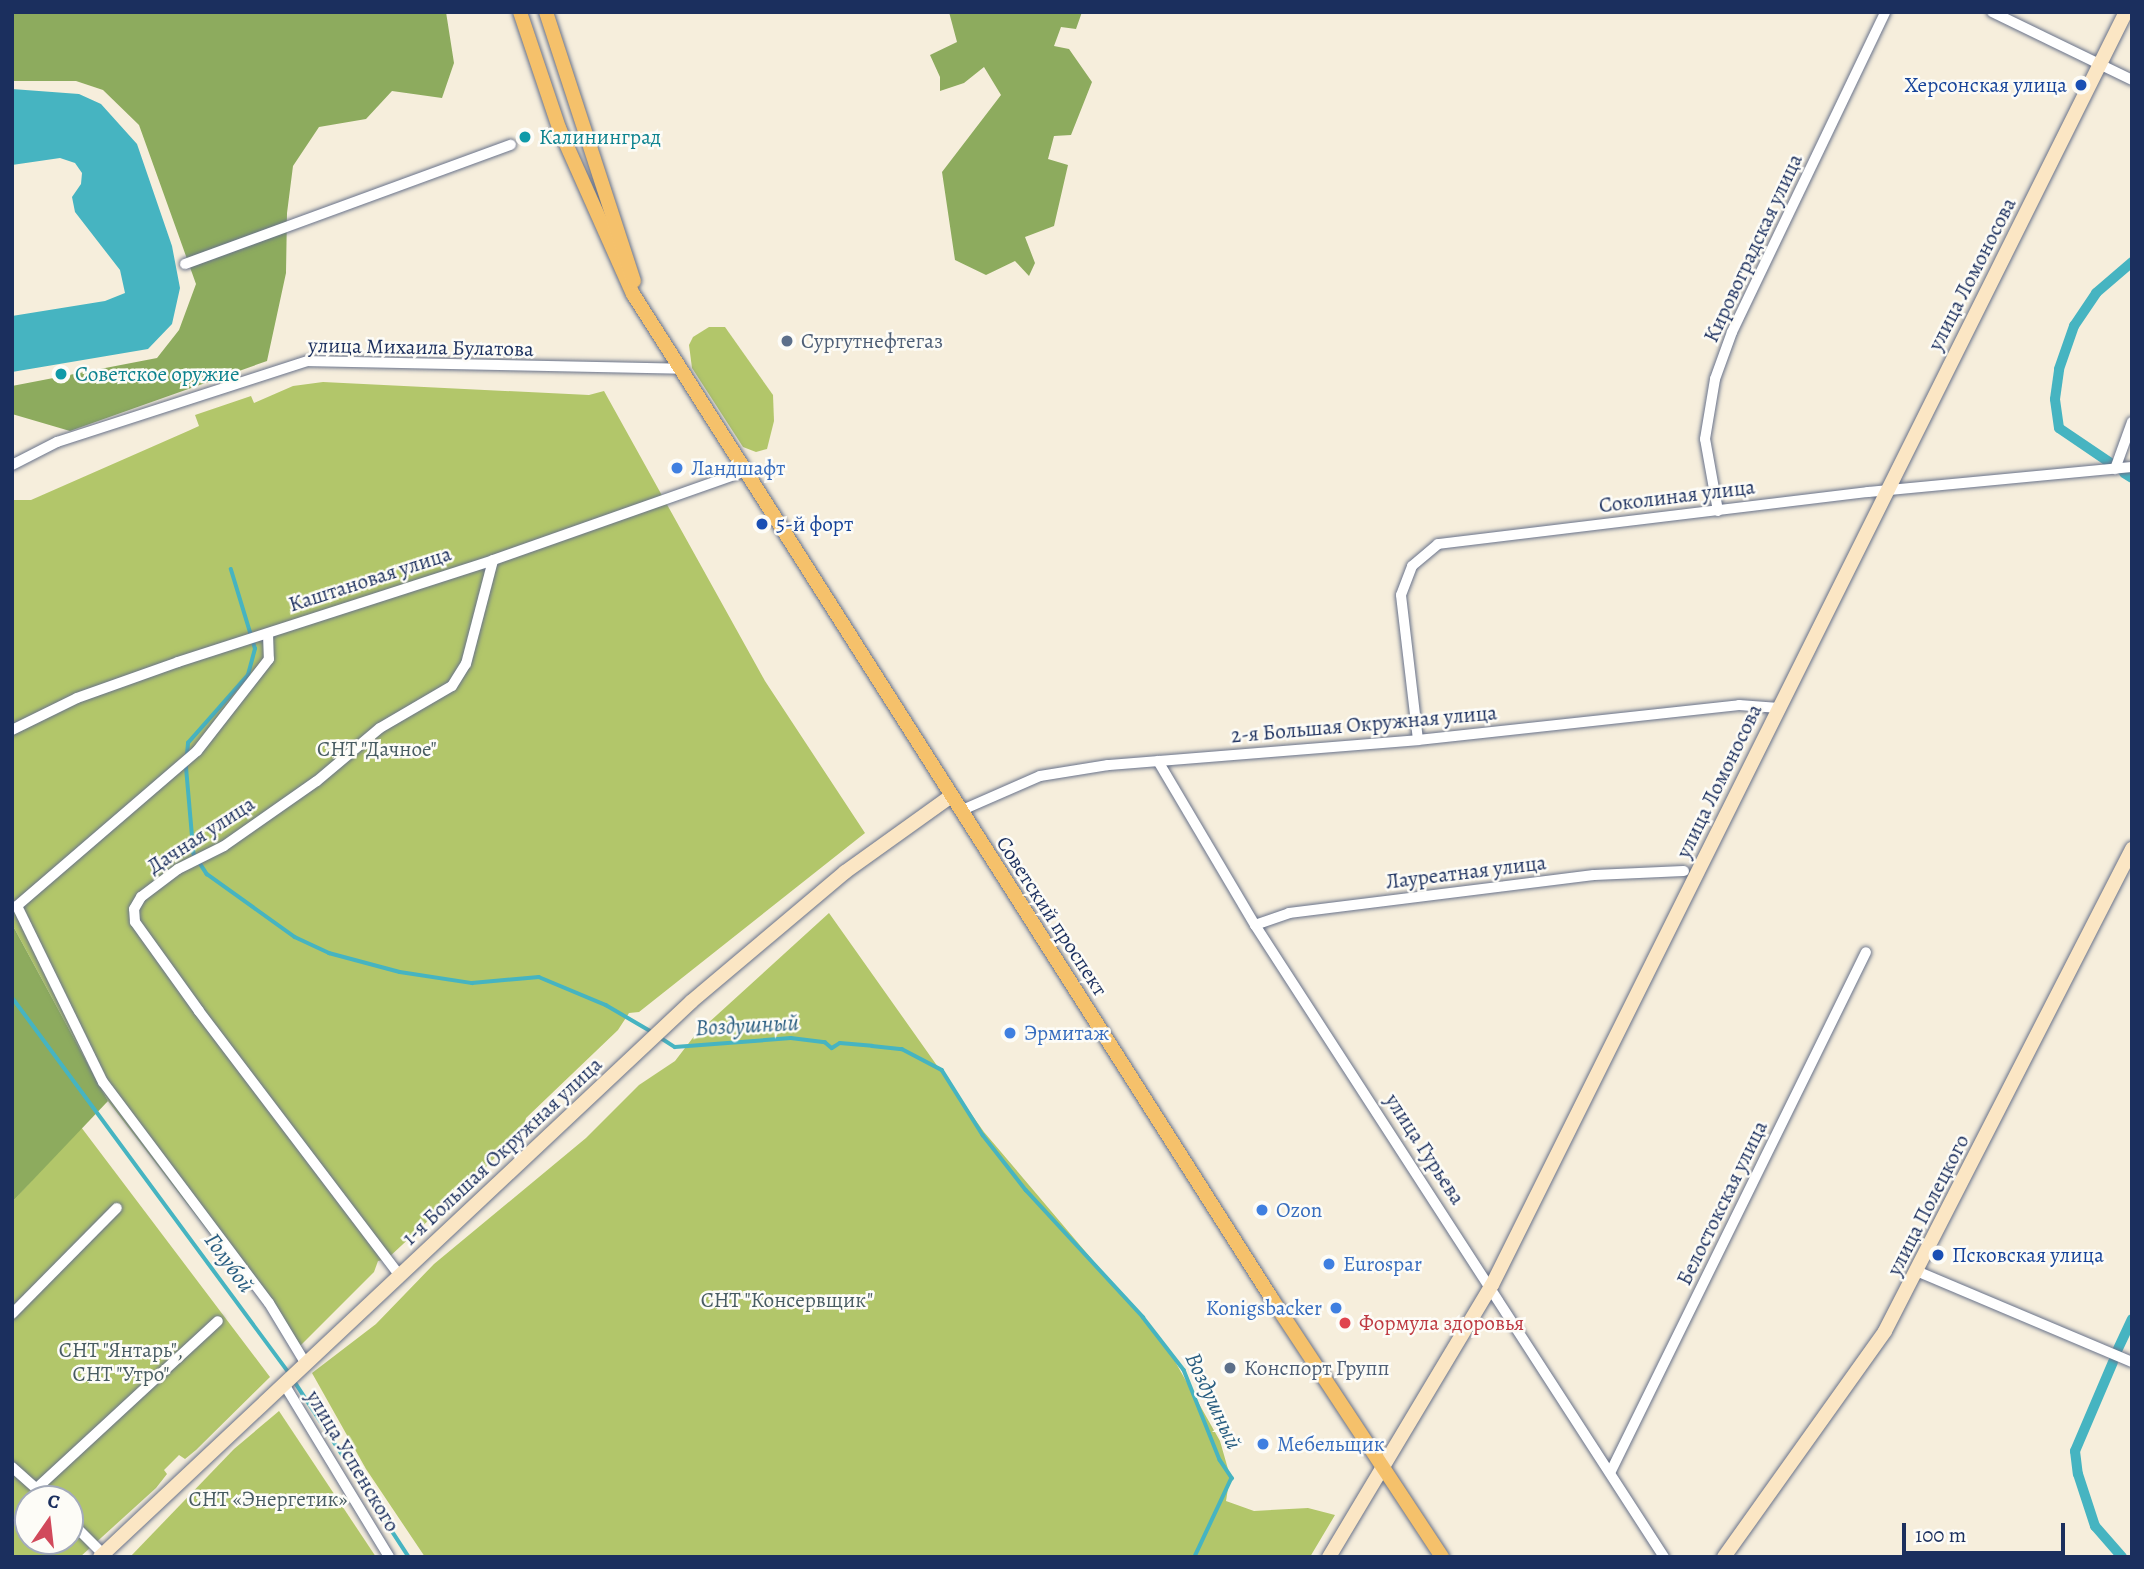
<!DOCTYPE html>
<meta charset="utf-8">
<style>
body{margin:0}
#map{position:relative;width:2144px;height:1569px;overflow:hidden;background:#f6eedc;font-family:Alegreya,serif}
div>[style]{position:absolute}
.green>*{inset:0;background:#b2c66a}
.forest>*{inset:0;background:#8dab5e}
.water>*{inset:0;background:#46b4c1}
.stream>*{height:3.5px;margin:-1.75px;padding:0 1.75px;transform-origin:1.75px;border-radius:1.75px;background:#46b4c1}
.canal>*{height:10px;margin:-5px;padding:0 5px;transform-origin:5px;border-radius:5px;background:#46b4c1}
.roads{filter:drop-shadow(0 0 2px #68728a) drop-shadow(0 0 2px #68728a)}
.street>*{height:10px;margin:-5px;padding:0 5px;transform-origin:5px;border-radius:5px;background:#fff}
.secondary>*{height:14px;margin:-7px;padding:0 7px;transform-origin:7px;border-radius:7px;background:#fbe6c4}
.primary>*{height:14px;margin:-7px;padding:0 7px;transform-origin:7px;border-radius:7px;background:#f5c16b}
.dots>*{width:19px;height:19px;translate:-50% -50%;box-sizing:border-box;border:4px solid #fdfcf7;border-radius:50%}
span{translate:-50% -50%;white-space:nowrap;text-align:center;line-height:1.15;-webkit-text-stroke:5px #fdfcf7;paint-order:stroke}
.transit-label{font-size:21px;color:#164399}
.right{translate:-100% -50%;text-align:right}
.left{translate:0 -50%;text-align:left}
.culture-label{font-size:21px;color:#0d838f}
.street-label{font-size:21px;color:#1b2f5e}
.service-label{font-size:21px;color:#4e5e75}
.shop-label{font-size:21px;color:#366cbe}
.park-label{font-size:21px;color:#485c62}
.health-label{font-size:21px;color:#be3a42}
.water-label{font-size:23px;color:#2a5e81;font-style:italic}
.frame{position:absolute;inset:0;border:14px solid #1b2f5e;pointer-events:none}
.north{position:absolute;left:14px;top:1485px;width:70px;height:70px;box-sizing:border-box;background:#fdfcf7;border:2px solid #a3aaba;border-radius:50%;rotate:14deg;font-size:19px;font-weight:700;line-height:28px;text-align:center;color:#1b2f5e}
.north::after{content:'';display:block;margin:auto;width:24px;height:32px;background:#d1495b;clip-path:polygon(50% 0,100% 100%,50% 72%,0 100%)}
.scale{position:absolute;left:1902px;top:1523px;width:163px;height:32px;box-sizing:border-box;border:4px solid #1b2f5e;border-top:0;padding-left:9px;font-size:21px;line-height:24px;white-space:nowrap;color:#1b2f5e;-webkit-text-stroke:5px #fdfcf7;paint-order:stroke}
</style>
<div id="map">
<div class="green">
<div style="clip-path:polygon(709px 327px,725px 327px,773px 395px,774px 421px,767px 449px,756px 452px,743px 447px,692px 368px,689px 345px,693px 337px)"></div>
<div style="clip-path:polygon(323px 382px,589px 395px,604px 391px,765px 681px,865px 833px,639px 1012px,629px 1013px,618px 1030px,526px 1118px,523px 1129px,477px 1176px,447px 1194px,446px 1204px,387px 1259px,378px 1261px,374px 1272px,298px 1348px,108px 1101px,12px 924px,12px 500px,31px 500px,188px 431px,199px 426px,195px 415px,251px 396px,254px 403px,293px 386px)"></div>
<div style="clip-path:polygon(829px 913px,984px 1132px,1168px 1349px,1220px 1441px,1230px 1476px,1226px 1501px,1254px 1511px,1308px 1508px,1335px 1515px,1310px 1557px,425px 1557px,366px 1469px,312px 1373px,376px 1324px,434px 1264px,586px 1138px,639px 1085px,675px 1061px,695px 1035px)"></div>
<div style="clip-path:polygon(evenodd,81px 1127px,270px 1377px,196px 1450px,185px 1459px,179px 1455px,164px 1470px,167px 1474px,156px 1488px,80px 1557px,12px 1557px,12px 1202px,81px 1127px,28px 1499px,70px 1499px,70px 1541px,28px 1541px,28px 1499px)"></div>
<div style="clip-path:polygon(279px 1411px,376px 1557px,130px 1557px,234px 1449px)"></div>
</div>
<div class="forest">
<div style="clip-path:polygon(12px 12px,446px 12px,454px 63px,442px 98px,392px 91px,366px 119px,319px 127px,293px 166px,287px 213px,286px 273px,267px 361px,70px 431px,12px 414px,12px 386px,157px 358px,179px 330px,196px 284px,139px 125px,103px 90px,76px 81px,12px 81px)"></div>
<div style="clip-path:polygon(949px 12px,1082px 12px,1076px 29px,1061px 27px,1054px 46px,1069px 49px,1092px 82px,1071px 135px,1054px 136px,1048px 159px,1068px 165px,1054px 226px,1025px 237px,1035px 263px,1029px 276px,1015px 261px,986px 275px,955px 260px,942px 172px,1001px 95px,984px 67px,964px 83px,940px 91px,940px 77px,930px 55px,957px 42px)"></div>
<div style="clip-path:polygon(12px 924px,108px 1101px,12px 1202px)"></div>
</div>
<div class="water">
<div style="clip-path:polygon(12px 89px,79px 94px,101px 104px,137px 144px,172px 246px,180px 288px,172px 324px,148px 349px,12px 372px,12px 316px,105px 301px,125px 293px,120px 270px,75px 212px,72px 197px,81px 184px,82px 173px,75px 163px,60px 158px,12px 165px)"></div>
</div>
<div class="stream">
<div style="left:187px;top:755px;width:12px;rotate:-85deg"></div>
<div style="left:188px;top:743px;width:91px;rotate:-48.6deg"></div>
<div style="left:248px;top:675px;width:27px;rotate:-75deg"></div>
<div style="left:255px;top:649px;width:83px;rotate:-106.9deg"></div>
<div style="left:186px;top:762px;width:92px;rotate:85deg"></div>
<div style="left:194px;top:854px;width:24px;rotate:57deg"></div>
<div style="left:207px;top:874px;width:108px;rotate:35.6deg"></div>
<div style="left:295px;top:937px;width:38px;rotate:25deg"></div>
<div style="left:329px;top:953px;width:73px;rotate:15deg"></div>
<div style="left:400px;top:972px;width:73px;rotate:8.7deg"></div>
<div style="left:472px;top:983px;width:67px;rotate:-5.1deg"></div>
<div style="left:539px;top:977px;width:73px;rotate:22.7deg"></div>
<div style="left:606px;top:1005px;width:53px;rotate:30.4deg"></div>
<div style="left:12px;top:997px;width:467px;rotate:53.6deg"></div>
<div style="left:658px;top:1036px;width:20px;rotate:33deg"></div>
<div style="left:675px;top:1047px;width:116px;rotate:-4.4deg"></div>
<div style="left:791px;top:1038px;width:34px;rotate:7deg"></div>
<div style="left:825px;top:1042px;width:9px;rotate:41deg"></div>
<div style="left:832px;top:1048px;width:9px;rotate:-32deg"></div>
<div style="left:840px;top:1043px;width:32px;rotate:5deg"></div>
<div style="left:872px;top:1046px;width:30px;rotate:6deg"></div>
<div style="left:902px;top:1049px;width:45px;rotate:27.7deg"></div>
<div style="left:942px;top:1070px;width:77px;rotate:57.8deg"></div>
<div style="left:983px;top:1135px;width:70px;rotate:52deg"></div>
<div style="left:1026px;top:1190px;width:173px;rotate:47.3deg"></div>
<div style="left:1143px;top:1317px;width:67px;rotate:52.3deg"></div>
<div style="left:1184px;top:1370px;width:97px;rotate:68.2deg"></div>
<div style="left:1220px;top:1460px;width:22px;rotate:56deg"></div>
<div style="left:1232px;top:1478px;width:87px;rotate:115.1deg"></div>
<div style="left:293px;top:1379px;width:212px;rotate:56.9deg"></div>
</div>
<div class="canal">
<div style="left:2112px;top:464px;width:64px;rotate:-145.8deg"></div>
<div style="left:2059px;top:428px;width:29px;rotate:-98deg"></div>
<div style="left:2055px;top:399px;width:30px;rotate:-82deg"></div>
<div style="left:2059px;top:369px;width:46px;rotate:-70.8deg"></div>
<div style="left:2074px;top:326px;width:40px;rotate:-56deg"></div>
<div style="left:2096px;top:293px;width:48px;rotate:-40.7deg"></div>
<div style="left:2124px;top:473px;width:9px;rotate:32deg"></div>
<div style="left:2117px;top:1351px;width:35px;rotate:-65deg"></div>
<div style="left:2113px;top:1362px;width:97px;rotate:113.1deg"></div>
<div style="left:2075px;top:1451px;width:23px;rotate:83deg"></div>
<div style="left:2078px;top:1474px;width:55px;rotate:71.9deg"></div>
<div style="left:2095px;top:1526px;width:41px;rotate:48.9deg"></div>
</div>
<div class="roads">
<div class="street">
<div style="left:1992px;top:12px;width:156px;rotate:25.9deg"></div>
<div style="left:185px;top:264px;width:347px;rotate:-20.1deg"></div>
<div style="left:12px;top:465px;width:51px;rotate:-27.1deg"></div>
<div style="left:57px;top:442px;width:264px;rotate:-17.9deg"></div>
<div style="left:308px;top:361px;width:370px;rotate:1.2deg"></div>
<div style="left:2115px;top:469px;width:50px;rotate:-70.1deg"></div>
<div style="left:1718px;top:511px;width:73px;rotate:-100.2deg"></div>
<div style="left:1705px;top:439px;width:61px;rotate:-80.5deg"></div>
<div style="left:1715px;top:379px;width:50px;rotate:-70.1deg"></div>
<div style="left:1732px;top:332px;width:355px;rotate:-64.4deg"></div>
<div style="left:268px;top:634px;width:25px;rotate:88deg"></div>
<div style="left:269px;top:659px;width:117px;rotate:128deg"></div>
<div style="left:197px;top:751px;width:238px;rotate:139.3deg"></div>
<div style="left:17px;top:906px;width:196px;rotate:64deg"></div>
<div style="left:103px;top:1082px;width:276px;rotate:53.1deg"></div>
<div style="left:269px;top:1303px;width:71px;rotate:58.8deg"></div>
<div style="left:12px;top:730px;width:72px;rotate:-26.2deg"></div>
<div style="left:77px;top:698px;width:107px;rotate:-19.6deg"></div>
<div style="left:178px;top:662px;width:331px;rotate:-17.9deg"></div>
<div style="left:493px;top:560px;width:265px;rotate:-19.4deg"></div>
<div style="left:1418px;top:740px;width:146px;rotate:-96.7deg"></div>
<div style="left:1401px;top:595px;width:31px;rotate:-69deg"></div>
<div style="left:1412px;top:566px;width:34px;rotate:-40deg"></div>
<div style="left:1438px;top:544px;width:433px;rotate:-6.9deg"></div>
<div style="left:1868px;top:492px;width:265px;rotate:-5.4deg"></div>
<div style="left:1158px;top:761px;width:191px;rotate:59.4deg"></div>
<div style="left:1255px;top:925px;width:753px;rotate:57.09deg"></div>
<div style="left:960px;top:811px;width:87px;rotate:-23.6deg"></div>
<div style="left:1040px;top:776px;width:69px;rotate:-9.2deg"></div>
<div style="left:1108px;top:765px;width:311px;rotate:-4.6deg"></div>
<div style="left:1418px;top:740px;width:323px;rotate:-6.2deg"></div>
<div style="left:1739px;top:705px;width:40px;rotate:4.3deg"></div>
<div style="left:1255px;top:925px;width:36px;rotate:-19deg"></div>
<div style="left:1289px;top:913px;width:307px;rotate:-7.1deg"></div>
<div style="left:1594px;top:875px;width:90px;rotate:-2.5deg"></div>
<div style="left:1919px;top:1272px;width:231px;rotate:22.9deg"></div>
<div style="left:400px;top:1276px;width:333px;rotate:-127.2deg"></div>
<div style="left:199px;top:1011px;width:110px;rotate:-125.7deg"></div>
<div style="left:135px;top:922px;width:13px;rotate:-94deg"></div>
<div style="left:134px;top:909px;width:14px;rotate:-60deg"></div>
<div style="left:141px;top:897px;width:46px;rotate:-37.1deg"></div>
<div style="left:178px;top:869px;width:51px;rotate:-26.6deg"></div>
<div style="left:224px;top:846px;width:113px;rotate:-35deg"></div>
<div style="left:317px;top:781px;width:82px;rotate:-40.1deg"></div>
<div style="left:380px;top:728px;width:83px;rotate:-30.3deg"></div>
<div style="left:452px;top:686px;width:26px;rotate:-58deg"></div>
<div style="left:466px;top:664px;width:107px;rotate:-75.4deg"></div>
<div style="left:12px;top:1314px;width:149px;rotate:-45.3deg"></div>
<div style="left:284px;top:1384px;width:202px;rotate:58.7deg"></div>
<div style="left:12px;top:1467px;width:48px;rotate:41.6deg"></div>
<div style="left:1611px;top:1471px;width:578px;rotate:-63.83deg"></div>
<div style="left:37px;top:1488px;width:246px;rotate:-42.7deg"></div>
<div style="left:70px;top:1521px;width:47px;rotate:45deg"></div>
</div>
<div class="secondary">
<div style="left:100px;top:1557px;width:812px;rotate:-43.2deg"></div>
<div style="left:692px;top:1001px;width:200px;rotate:-40.1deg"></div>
<div style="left:845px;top:872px;width:130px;rotate:-35.6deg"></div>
<div style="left:1329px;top:1557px;width:317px;rotate:-59.1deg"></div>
<div style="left:1492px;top:1285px;width:1422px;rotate:-63.53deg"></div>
<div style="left:1724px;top:1557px;width:277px;rotate:-54.5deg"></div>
<div style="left:1885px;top:1331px;width:542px;rotate:-62.87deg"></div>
</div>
<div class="primary">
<div style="left:520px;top:12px;width:122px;rotate:71.4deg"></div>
<div style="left:559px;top:128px;width:182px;rotate:66deg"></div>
<div style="left:633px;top:294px;width:1191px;rotate:57.55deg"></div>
<div style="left:1272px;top:1299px;width:309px;rotate:56.6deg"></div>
<div style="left:546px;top:12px;width:283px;rotate:71.9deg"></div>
</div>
</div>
<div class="dots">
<div style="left:2081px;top:85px;background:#1a4fb4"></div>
<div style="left:525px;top:137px;background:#0f9aa8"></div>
<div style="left:787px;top:341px;background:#5c6f8a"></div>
<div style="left:61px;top:374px;background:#0f9aa8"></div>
<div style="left:677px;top:468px;background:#3f7fe0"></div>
<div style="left:762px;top:524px;background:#1a4fb4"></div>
<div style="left:1010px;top:1033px;background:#3f7fe0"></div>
<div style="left:1262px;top:1210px;background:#3f7fe0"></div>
<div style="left:1938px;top:1255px;background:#1a4fb4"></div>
<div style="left:1329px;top:1264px;background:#3f7fe0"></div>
<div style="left:1336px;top:1308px;background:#3f7fe0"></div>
<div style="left:1345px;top:1323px;background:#e0444e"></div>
<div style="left:1230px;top:1368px;background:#5c6f8a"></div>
<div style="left:1263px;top:1444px;background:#3f7fe0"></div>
</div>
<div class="transit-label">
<span class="right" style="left:2067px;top:85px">Херсонская улица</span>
<span class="left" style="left:776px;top:524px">5-й форт</span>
<span class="left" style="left:1952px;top:1255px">Псковская улица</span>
</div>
<div class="culture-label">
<span class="left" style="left:539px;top:137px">Калининград</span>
<span class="left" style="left:75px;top:374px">Советское оружие</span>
</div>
<div class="street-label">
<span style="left:1753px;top:248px;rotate:-65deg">Кировоградская улица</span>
<span style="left:1972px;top:274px;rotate:-63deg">улица Ломоносова</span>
<span style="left:421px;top:347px;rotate:1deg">улица Михаила Булатова</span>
<span style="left:1677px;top:496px;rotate:-7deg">Соколиная улица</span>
<span style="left:370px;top:579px;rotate:-18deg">Каштановая улица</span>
<span style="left:1364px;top:724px;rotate:-5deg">2-я Большая Окружная улица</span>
<span style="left:1719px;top:781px;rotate:-64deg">улица Ломоносова</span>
<span style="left:201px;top:835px;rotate:-33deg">Дачная улица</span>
<span style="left:1466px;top:872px;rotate:-7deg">Лауреатная улица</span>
<span style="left:1052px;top:916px;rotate:57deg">Советский проспект</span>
<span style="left:1425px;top:1149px;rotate:57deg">улица Гурьева</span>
<span style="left:502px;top:1151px;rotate:-43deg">1-я Большая Окружная улица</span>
<span style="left:1722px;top:1203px;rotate:-64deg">Белостокская улица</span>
<span style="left:1928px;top:1205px;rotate:-63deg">улица Полецкого</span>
<span style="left:353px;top:1461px;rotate:59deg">улица Успенского</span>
</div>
<div class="service-label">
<span class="left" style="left:801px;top:341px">Сургутнефтегаз</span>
<span class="left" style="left:1244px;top:1368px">Конспорт Групп</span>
</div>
<div class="shop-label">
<span class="left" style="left:691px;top:468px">Ландшафт</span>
<span class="left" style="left:1024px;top:1033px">Эрмитаж</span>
<span class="left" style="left:1276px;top:1210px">Ozon</span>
<span class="left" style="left:1343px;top:1264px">Eurospar</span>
<span class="right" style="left:1322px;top:1308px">Konigsbacker</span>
<span class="left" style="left:1277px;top:1444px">Мебельщик</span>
</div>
<div class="park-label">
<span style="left:377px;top:749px">СНТ "Дачное"</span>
<span style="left:787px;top:1300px">СНТ "Консервщик"</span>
<span style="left:121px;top:1362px">СНТ "Янтарь",<br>СНТ "Утро"</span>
<span style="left:268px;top:1499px">СНТ «Энергетик»</span>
</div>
<div class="health-label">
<span class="left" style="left:1359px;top:1323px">Формула здоровья</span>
</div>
<div class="water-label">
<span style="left:747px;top:1026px;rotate:-3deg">Воздушный</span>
<span style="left:229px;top:1263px;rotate:54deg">Голубой</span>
<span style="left:1213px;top:1401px;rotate:65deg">Воздушный</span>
</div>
<div class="frame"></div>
<div class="north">С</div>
<div class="scale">100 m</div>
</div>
